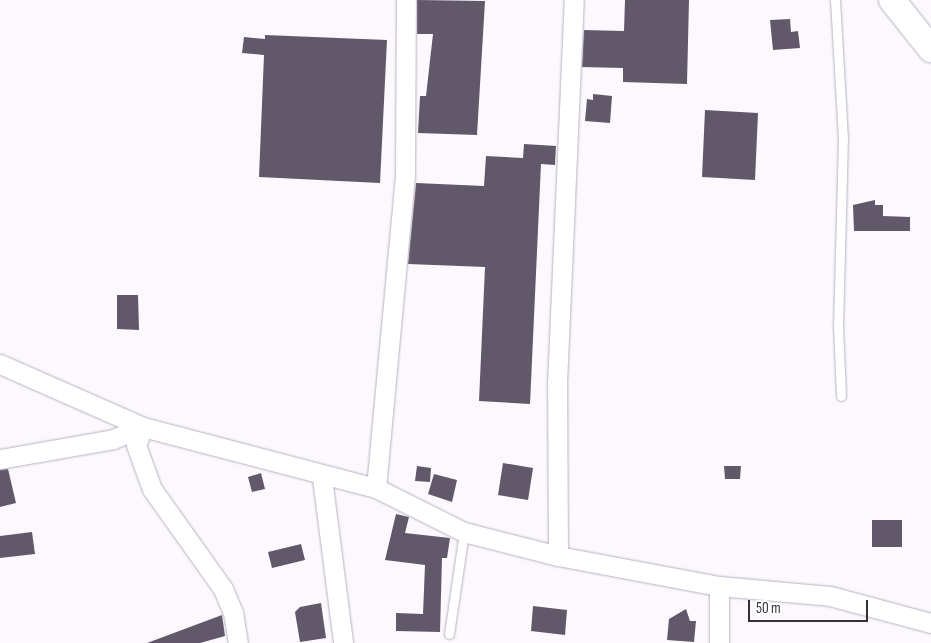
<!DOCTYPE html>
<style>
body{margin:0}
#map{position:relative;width:931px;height:643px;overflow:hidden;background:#fbf9fd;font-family:"Sofia Sans Condensed",sans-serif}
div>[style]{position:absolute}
.building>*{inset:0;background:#615869}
.roads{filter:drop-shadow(0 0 1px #bab0c2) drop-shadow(0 0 1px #bab0c2)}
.service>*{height:9px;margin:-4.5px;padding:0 4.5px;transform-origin:4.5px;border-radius:4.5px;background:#fff}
.minor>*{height:19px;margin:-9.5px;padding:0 9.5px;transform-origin:9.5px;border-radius:9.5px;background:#fff}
.secondary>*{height:26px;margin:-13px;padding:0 13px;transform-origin:13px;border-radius:13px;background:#fff}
span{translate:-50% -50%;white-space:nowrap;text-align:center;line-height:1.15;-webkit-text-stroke:5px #fff;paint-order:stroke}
.scale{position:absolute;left:748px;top:600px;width:120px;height:22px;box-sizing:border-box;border:2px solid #343037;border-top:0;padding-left:6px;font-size:15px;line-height:18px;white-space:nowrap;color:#343037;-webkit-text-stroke:4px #fff;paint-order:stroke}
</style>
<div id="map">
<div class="building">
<div style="clip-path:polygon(417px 0,485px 1px,477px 135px,418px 133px,420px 96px,426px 96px,433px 34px,417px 34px)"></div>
<div style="clip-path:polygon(625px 0,689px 0,687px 84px,623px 82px,623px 68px,582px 67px,584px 30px,624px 31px)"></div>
<div style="clip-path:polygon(790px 19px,791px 32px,798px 31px,800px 48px,773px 50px,770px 20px)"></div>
<div style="clip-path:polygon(265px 35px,387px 40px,380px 183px,259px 177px,264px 55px,242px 53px,244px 37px,265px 39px)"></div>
<div style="clip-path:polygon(593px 94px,612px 96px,610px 123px,585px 121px,587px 99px,593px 100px)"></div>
<div style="clip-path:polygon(705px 110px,758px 113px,755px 180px,702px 177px)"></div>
<div style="clip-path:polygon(524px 144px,556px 146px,555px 165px,541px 164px,530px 404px,479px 401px,485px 267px,408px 264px,416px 183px,484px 186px,486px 156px,523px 158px)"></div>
<div style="clip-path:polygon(875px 200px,875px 205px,883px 205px,883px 216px,910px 217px,910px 231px,854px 231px,853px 205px)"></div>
<div style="clip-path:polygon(117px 295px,138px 295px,139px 330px,117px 329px)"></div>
<div style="clip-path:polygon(503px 463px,533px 468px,528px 500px,498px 495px)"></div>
<div style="clip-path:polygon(417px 466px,431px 468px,430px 482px,415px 481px)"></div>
<div style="clip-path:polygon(724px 466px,741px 466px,740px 479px,725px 479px)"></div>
<div style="clip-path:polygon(8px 469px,16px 503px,0 507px,0 470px)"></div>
<div style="clip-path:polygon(261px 473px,265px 489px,252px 492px,248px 477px)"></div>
<div style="clip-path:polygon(434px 474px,457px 480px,452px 502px,428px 494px)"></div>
<div style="clip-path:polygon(396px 514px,409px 517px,405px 533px,450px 538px,447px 558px,442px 558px,440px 632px,396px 631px,396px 613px,423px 614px,425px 565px,385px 560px)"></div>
<div style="clip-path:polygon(872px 520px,902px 520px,902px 547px,872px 547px)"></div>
<div style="clip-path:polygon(32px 532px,35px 554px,0 558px,0 536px)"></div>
<div style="clip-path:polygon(301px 544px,305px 560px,272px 568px,268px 552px)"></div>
<div style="clip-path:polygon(321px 603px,326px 638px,300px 642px,295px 612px,300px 607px)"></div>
<div style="clip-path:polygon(533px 606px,567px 610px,565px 635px,531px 631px)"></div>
<div style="clip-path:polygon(686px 609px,690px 621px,696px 621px,694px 642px,667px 640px,669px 619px)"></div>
<div style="clip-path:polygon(222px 615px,225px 636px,200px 643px,147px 643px)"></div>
</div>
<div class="roads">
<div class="service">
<div style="left:835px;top:0;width:137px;rotate:86.7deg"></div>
<div style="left:843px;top:137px;width:189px;rotate:91.5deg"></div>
<div style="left:838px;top:326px;width:70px;rotate:87.5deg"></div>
<div style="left:449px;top:634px;width:103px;rotate:-81.6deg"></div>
</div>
<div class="minor">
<div style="left:0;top:364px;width:156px;rotate:23.8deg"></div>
<div style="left:143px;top:427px;width:241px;rotate:14.7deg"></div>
<div style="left:376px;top:488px;width:98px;rotate:26.6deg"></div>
<div style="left:464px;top:532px;width:97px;rotate:14.3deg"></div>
<div style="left:558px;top:556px;width:164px;rotate:10.6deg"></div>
<div style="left:719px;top:586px;width:111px;rotate:5.1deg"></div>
<div style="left:830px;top:596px;width:105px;rotate:15deg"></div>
<div style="left:143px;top:427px;width:19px;rotate:111deg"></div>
<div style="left:136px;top:445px;width:47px;rotate:70deg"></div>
<div style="left:152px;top:489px;width:123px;rotate:54.6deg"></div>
<div style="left:223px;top:589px;width:25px;rotate:67deg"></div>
<div style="left:233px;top:612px;width:31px;rotate:81deg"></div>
<div style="left:0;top:459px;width:115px;rotate:-10deg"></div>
<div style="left:113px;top:439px;width:32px;rotate:-22deg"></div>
<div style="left:322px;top:478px;width:166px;rotate:82.7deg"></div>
<div style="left:376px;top:488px;width:313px;rotate:-84.7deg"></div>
<div style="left:405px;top:176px;width:176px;rotate:-89.7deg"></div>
<div style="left:558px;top:556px;width:172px;rotate:-90.3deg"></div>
<div style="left:557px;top:384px;width:384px;rotate:-87.5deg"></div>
<div style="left:719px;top:643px;width:57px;rotate:-90deg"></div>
</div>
<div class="secondary">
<div style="left:892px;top:0;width:63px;rotate:51.5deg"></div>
</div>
</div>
<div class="scale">50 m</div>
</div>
